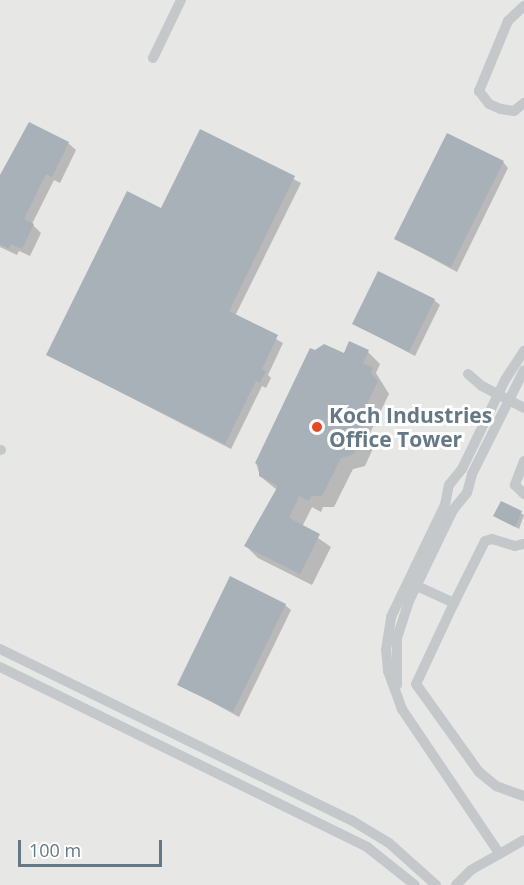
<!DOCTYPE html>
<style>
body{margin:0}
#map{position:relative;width:524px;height:885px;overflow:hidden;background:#f7f7f3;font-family:"Open Sans",sans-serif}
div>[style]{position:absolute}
.built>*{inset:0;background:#e7e8e6}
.shadow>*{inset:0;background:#0003}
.building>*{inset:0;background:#a8b1b7}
.minor>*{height:10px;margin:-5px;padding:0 5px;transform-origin:5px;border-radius:5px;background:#c4c8cb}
.dots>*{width:16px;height:16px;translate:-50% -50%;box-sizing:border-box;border:3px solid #fff;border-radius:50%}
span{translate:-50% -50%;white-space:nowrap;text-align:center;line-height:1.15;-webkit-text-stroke:6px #fff;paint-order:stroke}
.poi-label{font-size:21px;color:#657885;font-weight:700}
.left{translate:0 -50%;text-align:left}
.scale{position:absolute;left:18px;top:840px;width:144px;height:27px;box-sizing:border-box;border:3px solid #657885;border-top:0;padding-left:8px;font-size:18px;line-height:21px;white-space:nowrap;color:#657885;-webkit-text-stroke:4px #fff;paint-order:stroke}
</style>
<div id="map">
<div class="built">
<div style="clip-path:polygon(0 0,524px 0,524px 885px,0 885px)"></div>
</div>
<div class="shadow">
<div style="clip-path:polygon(200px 131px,301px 183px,235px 316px,283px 343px,268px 375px,271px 378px,266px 388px,262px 386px,231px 449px,48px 355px,161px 210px)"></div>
<div style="clip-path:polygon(68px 143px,76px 150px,60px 183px,54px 180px,32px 224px,41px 233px,30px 256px,19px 251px,17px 255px,0 247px,0 177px)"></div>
<div style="clip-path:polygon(503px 162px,508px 168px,457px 272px,396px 239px)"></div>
<div style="clip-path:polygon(434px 300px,440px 305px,415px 356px,354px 324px)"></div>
<div style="clip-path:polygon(350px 343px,368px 352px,380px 364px,376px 373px,389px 394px,369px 435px,375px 444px,365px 466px,353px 469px,334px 507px,323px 507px,321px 512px,312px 507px,302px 527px,331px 547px,312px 585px,258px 558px,246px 546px,277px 490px,260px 476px,256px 463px,344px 355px)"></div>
<div style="clip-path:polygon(502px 503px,524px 515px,519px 529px,495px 516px)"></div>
<div style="clip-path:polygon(285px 605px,291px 610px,239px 717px,179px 684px)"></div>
</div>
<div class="building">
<div style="clip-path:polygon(29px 122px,69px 142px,52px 177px,46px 174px,24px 219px,34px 224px,22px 249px,11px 244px,9px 249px,0 244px,0 175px)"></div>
<div style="clip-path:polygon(200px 129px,295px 176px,229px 311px,278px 335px,262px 369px,266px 371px,260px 383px,256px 381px,225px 444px,46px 355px,127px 191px,161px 208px)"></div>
<div style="clip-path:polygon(447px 133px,504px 161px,451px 267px,394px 239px)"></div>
<div style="clip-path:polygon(378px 271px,435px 299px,409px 352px,352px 324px)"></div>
<div style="clip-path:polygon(349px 341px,369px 350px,363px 363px,373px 368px,371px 373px,378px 381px,358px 422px,364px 431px,354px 454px,341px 458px,322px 496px,311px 496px,309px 501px,299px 496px,289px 518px,320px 534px,300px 574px,244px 546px,278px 486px,259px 476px,259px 465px,255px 463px,310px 348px,315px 350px,324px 344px,344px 353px)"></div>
<div style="clip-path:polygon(501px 501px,522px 511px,515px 527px,493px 516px)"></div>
<div style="clip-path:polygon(230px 576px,286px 604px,233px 712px,177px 685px)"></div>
</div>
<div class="minor">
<div style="left:524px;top:6px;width:22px;rotate:137deg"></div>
<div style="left:508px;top:21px;width:76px;rotate:112.5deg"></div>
<div style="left:479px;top:91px;width:16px;rotate:52deg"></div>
<div style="left:489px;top:104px;width:13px;rotate:23deg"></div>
<div style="left:501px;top:109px;width:13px;rotate:9deg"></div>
<div style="left:514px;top:111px;width:13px;rotate:-39deg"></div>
<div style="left:153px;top:58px;width:64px;rotate:-64.2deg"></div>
<div style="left:468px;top:374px;width:18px;rotate:41deg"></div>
<div style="left:482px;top:386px;width:47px;rotate:27.6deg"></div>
<div style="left:0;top:450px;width:1px"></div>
<div style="left:524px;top:461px;width:26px;rotate:111deg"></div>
<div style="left:515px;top:485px;width:13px;rotate:45deg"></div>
<div style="left:417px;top:586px;width:41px;rotate:24.7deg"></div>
<div style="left:454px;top:603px;width:89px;rotate:115.1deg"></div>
<div style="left:416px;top:684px;width:108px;rotate:54.4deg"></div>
<div style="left:479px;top:772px;width:22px;rotate:39deg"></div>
<div style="left:496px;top:786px;width:30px;rotate:20deg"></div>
<div style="left:454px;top:603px;width:69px;rotate:-63.4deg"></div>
<div style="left:485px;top:541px;width:7px;rotate:-16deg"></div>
<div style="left:492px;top:539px;width:24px;rotate:17deg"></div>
<div style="left:515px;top:546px;width:9px;rotate:-13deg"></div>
<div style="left:0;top:649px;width:390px;rotate:26deg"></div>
<div style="left:351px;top:820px;width:44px;rotate:31.2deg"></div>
<div style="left:389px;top:843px;width:63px;rotate:41.8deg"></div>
<div style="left:0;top:667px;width:409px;rotate:26.1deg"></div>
<div style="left:367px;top:847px;width:61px;rotate:38.4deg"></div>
<div style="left:397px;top:685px;width:47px;rotate:-90deg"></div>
<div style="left:397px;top:638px;width:39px;rotate:-72deg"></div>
<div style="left:409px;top:601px;width:101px;rotate:-64.2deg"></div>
<div style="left:453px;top:510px;width:22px;rotate:-51deg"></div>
<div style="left:467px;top:493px;width:20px;rotate:-75deg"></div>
<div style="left:472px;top:474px;width:116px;rotate:-63.4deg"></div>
<div style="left:499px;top:853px;width:174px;rotate:-124deg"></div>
<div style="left:402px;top:709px;width:40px;rotate:-110.2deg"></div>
<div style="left:388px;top:671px;width:21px;rotate:-95deg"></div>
<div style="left:386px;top:650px;width:33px;rotate:-81deg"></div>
<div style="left:391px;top:617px;width:124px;rotate:-64.3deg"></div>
<div style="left:445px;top:505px;width:20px;rotate:-79deg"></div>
<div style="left:449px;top:485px;width:21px;rotate:-51deg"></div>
<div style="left:462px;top:469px;width:99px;rotate:-64.2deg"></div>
<div style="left:505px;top:380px;width:35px;rotate:-57deg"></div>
<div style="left:456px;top:885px;width:21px;rotate:-45deg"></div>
<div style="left:471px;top:870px;width:61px;rotate:-29.5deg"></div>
</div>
<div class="dots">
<div style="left:317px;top:427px;background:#e74a23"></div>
</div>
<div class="poi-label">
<span class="left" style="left:329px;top:427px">Koch Industries<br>Office Tower</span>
</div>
<div class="scale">100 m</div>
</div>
